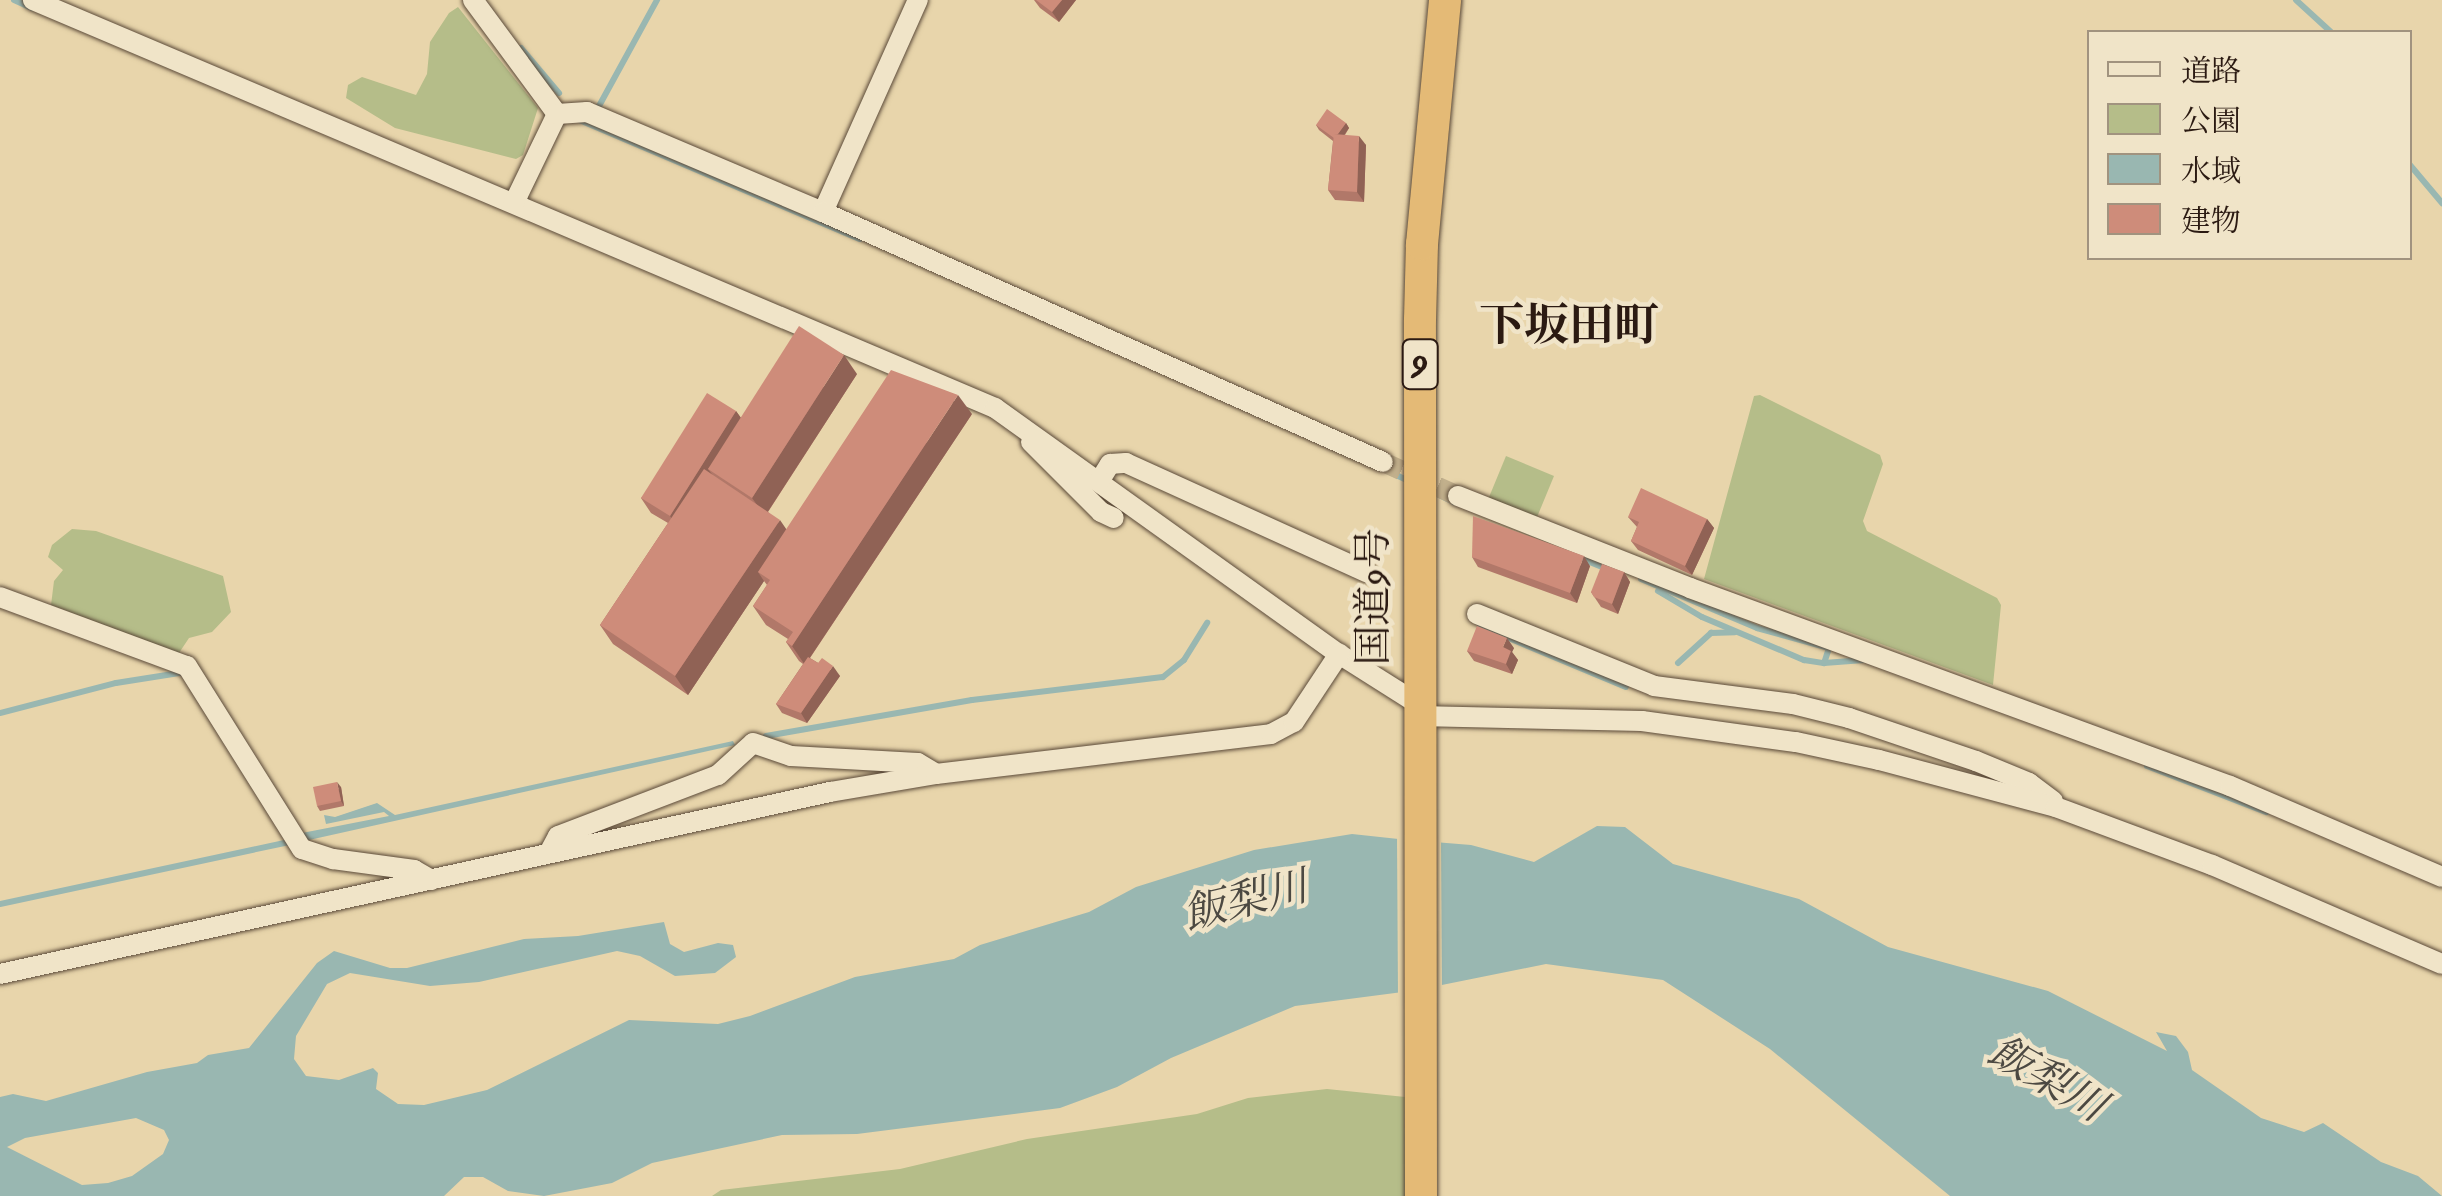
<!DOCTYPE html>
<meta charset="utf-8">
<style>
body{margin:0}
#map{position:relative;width:2442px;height:1196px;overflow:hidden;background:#e8d5ab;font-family:"IM FELL English","Noto Serif JP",serif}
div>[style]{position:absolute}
.green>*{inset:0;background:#b5bd89}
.water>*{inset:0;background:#99b7b1}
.pier>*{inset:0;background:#e8d5ab}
.stream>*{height:6px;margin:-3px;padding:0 3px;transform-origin:3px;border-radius:3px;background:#99b7b1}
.minor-tunnel>*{height:20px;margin-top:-10px;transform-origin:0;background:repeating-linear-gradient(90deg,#c2b08c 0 20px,transparent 0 30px)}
.roads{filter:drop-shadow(0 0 2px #5a4938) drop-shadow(0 0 2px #5a4938)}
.minor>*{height:20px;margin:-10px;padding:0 10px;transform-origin:10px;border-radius:10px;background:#f0e4c8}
.trunk>*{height:32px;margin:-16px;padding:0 16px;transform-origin:16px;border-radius:16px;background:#e4ba76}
.wall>*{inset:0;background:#b17869}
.shaded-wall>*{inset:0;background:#906255}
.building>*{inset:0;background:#ce8c7a}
span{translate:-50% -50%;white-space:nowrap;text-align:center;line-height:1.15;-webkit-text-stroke:9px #f0e4c8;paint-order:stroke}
.shield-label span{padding:2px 8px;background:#f0e4c8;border:2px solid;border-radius:8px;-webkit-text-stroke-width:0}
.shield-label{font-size:38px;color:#2b1a12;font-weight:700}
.street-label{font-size:40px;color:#2b1a12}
.water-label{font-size:42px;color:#4c4942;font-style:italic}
.quarter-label{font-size:45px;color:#2b1a12;font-weight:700}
.legend{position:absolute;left:2087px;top:30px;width:325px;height:230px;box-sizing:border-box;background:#f0e4c8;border:2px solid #a1937f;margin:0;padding:12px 18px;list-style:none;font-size:30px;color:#2b1a12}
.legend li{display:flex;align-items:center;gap:20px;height:50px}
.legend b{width:50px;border:2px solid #a1937f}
</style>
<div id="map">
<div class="green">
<div style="clip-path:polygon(458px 7px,538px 108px,523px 155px,516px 159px,395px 128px,346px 98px,348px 85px,362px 77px,416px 95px,427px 74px,430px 42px,449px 13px)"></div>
<div style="clip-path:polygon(1760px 395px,1880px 455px,1883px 464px,1863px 521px,1867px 531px,1997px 598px,2001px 605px,1993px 685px,1704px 579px,1754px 396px)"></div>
<div style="clip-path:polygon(1506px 456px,1554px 476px,1535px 522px,1487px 502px)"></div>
<div style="clip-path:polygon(72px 529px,96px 531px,223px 576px,231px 612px,212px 632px,189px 638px,179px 653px,51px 605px,54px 581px,63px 570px,48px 557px,52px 545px)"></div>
<div style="clip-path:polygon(1327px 1089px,1415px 1098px,1416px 1196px,712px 1196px,721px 1190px,900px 1169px,1027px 1139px,1197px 1114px,1248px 1098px)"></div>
</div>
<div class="water">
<div style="clip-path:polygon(733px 741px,735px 745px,300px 842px,302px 833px,389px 816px,384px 812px,326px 824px,324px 815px,335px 817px,377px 803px,395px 815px)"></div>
<div style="clip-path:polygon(1597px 826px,1625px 827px,1673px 864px,1799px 899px,1888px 947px,2048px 991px,2167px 1051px,2156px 1032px,2176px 1036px,2188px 1052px,2192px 1070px,2261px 1118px,2304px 1132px,2323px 1123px,2381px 1162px,2418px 1176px,2442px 1196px,1950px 1196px,1770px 1049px,1663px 980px,1546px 964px,1422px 989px,1422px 841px,1471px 845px,1534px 862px)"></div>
<div style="clip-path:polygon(evenodd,1352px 834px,1417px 841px,1418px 990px,1295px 1006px,1171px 1058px,1117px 1087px,1060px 1108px,857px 1134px,782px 1135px,652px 1163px,612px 1183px,544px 1196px,508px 1191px,483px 1177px,464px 1177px,444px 1196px,0 1196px,0 1097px,13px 1094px,46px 1101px,147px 1072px,197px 1063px,208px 1055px,249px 1048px,317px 963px,334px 951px,390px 968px,407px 968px,524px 939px,578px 936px,664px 922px,670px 944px,684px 952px,718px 943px,733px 945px,736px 957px,715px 973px,675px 976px,640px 956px,617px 951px,479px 982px,430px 986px,350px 973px,327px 984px,296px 1036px,294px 1059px,306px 1076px,339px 1080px,373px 1068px,378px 1073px,376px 1089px,398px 1104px,424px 1105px,487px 1090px,629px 1020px,718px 1024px,750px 1016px,855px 977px,954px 959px,980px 945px,1089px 912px,1136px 887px,1254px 850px,1352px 834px,136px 1118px,164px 1130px,169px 1140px,163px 1154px,132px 1176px,108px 1183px,82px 1185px,7px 1147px,25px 1138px,136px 1118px)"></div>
</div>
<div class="pier">
<div style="clip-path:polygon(1397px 833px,1441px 838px,1442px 991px,1398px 997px)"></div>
</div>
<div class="stream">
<div style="left:14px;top:0;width:20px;rotate:24deg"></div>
<div style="left:2296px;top:0;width:47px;rotate:42.4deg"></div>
<div style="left:521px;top:48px;width:59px;rotate:49.8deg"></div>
<div style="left:599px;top:106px;width:121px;rotate:-61.3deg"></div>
<div style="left:577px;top:119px;width:307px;rotate:23deg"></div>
<div style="left:2410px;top:165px;width:50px;rotate:49.9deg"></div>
<div style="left:1379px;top:467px;width:33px;rotate:25deg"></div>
<div style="left:1429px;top:490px;width:28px;rotate:26deg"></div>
<div style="left:1580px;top:558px;width:27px;rotate:22deg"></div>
<div style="left:1641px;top:579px;width:126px;rotate:22.9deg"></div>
<div style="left:1757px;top:628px;width:75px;rotate:15.5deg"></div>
<div style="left:1829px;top:648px;width:16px;rotate:108deg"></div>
<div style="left:1658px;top:591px;width:51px;rotate:30.6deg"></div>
<div style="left:1702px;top:617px;width:111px;rotate:22.9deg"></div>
<div style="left:1804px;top:660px;width:20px;rotate:9deg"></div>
<div style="left:1824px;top:663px;width:40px;rotate:-4.3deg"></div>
<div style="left:1480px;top:626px;width:158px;rotate:22.7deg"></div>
<div style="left:1678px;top:663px;width:45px;rotate:-42.3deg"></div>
<div style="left:1711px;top:633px;width:24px;rotate:-2deg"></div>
<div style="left:0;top:713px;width:120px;rotate:-14.5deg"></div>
<div style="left:116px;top:683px;width:64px;rotate:-9deg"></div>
<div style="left:766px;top:736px;width:209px;rotate:-9.9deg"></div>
<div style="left:972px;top:700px;width:192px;rotate:-6.9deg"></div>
<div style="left:1163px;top:677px;width:27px;rotate:-39deg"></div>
<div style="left:1184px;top:660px;width:44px;rotate:-58.1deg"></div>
<div style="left:2147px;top:766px;width:128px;rotate:21.1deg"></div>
<div style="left:0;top:904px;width:297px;rotate:-12.1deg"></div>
</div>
<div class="minor-tunnel">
<div style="left:1383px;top:462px;width:82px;rotate:24.4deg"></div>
</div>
<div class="roads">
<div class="minor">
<div style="left:33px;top:0;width:1045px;rotate:22.98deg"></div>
<div style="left:995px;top:408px;width:423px;rotate:35.6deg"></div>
<div style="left:1339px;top:654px;width:93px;rotate:32.3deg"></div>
<div style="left:473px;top:0;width:142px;rotate:53.6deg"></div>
<div style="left:557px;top:114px;width:99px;rotate:115.8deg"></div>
<div style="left:557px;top:114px;width:30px;rotate:-4deg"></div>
<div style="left:587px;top:112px;width:256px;rotate:23deg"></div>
<div style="left:823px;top:212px;width:232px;rotate:-65.9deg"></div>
<div style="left:823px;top:212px;width:613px;rotate:24.06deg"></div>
<div style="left:1031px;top:442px;width:99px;rotate:45deg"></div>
<div style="left:1101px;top:512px;width:14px;rotate:25deg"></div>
<div style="left:1100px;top:480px;width:19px;rotate:-58deg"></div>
<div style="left:1110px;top:464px;width:16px;rotate:-4deg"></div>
<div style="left:1126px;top:463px;width:264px;rotate:24.4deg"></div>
<div style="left:1458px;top:496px;width:250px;rotate:21.6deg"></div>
<div style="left:1690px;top:588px;width:575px;rotate:20.14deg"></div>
<div style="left:2230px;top:786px;width:231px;rotate:23.2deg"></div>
<div style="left:0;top:597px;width:199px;rotate:20.3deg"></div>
<div style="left:187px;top:666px;width:216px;rotate:57.9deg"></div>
<div style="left:302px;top:849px;width:33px;rotate:18deg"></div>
<div style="left:333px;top:859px;width:82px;rotate:7.7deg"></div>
<div style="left:414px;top:870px;width:20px;rotate:30deg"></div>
<div style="left:1477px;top:614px;width:191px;rotate:22.1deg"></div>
<div style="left:1654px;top:686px;width:140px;rotate:7.4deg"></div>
<div style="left:1793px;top:704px;width:58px;rotate:14deg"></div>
<div style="left:1849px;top:718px;width:134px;rotate:18.7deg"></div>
<div style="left:1976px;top:761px;width:57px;rotate:22.5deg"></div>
<div style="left:2029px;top:783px;width:30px;rotate:37deg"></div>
<div style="left:1418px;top:716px;width:224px;rotate:1.3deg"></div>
<div style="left:1642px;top:721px;width:155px;rotate:7.8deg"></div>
<div style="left:1796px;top:742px;width:85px;rotate:12.2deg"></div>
<div style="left:1879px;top:760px;width:183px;rotate:14.9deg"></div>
<div style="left:2056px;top:807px;width:166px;rotate:20.4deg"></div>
<div style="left:2212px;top:865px;width:250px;rotate:23.3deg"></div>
<div style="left:549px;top:853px;width:19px;rotate:-62deg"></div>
<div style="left:558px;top:836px;width:171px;rotate:-20.9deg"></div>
<div style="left:718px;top:775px;width:47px;rotate:-42.4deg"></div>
<div style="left:753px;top:743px;width:40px;rotate:18.9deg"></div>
<div style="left:791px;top:756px;width:127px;rotate:3.2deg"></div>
<div style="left:918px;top:763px;width:21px;rotate:31deg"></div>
<div style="left:0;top:974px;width:850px;rotate:-12.37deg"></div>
<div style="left:830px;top:792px;width:108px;rotate:-9.6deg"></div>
<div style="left:936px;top:774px;width:337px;rotate:-6.8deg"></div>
<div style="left:1271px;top:734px;width:26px;rotate:-28deg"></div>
<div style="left:1294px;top:722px;width:82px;rotate:-56.5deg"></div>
</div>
<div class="trunk">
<div style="left:1421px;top:1196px;width:876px;rotate:-90.07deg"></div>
<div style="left:1420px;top:320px;width:76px;rotate:-88.5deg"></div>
<div style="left:1422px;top:244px;width:245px;rotate:-84.6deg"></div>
</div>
</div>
<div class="wall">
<div style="clip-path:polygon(1034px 0,1076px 0,1059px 22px,1040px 8px)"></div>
<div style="clip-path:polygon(1346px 123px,1349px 128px,1345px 135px,1366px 145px,1364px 202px,1335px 200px,1328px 190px,1333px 141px,1319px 130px,1316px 125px)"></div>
<div style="clip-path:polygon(857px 374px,768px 512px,786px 530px,972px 414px,810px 658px,840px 676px,807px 723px,782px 713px,776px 704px,803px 664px,799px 661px,786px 642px,788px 639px,766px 625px,753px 606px,767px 585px,764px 581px,688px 695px,613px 644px,600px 625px,668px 523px,651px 513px,641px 498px,736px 411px,741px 418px)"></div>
<div style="clip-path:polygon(1628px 517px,1707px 519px,1714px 528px,1692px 575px,1638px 550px,1631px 541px,1637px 527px)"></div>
<div style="clip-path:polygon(1472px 557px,1590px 566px,1577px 603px,1478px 567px)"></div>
<div style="clip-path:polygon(1624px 572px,1630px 582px,1618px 614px,1601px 607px,1591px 592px)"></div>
<div style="clip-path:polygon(1514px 648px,1512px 652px,1518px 660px,1512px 674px,1474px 661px,1467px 651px)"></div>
<div style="clip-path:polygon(341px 787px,344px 806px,320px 811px,317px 806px)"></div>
</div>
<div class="shaded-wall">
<div style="clip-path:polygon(1062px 0,1076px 0,1059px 22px,1052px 12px)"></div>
<div style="clip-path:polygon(1346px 123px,1349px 128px,1338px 144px,1334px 139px)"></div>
<div style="clip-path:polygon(1359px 136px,1366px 145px,1364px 202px,1357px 192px)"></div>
<div style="clip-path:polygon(844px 355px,857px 374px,765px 516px,752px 498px)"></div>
<div style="clip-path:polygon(958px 395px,972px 414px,805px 665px,792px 646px)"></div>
<div style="clip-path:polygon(736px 411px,746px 425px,708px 469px,714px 477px,680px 531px,670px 516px)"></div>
<div style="clip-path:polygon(1707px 519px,1714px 528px,1692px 575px,1685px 566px)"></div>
<div style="clip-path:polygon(780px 520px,793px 539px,758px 572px,764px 581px,688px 695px,675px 676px)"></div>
<div style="clip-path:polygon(1584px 556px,1590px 566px,1577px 603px,1570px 593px)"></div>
<div style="clip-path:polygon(1624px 572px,1630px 582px,1618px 614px,1612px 604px)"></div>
<div style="clip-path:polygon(1507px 638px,1514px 648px,1512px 652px,1518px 660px,1512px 674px,1506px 664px,1503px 647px)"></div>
<div style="clip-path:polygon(833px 666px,840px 676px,807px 723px,801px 713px)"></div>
<div style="clip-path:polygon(337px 782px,341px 787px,344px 806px,341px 801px)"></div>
</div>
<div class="building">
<div style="clip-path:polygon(1036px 0,1062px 0,1052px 12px)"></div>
<div style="clip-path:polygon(1327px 109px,1346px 123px,1338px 134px,1334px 134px,1334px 138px,1316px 125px)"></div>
<div style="clip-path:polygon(1334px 134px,1359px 136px,1357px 192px,1328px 190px)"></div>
<div style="clip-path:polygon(799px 326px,844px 355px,752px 498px,708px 469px)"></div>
<div style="clip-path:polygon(891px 370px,958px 395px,792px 646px,786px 642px,793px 632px,753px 606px,770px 580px,758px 572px)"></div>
<div style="clip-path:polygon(707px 393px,736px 411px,670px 516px,641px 498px)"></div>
<div style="clip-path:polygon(704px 469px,780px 520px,675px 676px,600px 625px)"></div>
<div style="clip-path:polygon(1641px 488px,1707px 519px,1685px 566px,1631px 541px,1639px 522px,1628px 517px)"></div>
<div style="clip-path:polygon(1473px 516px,1584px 556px,1570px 593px,1472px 557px)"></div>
<div style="clip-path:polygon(1602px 564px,1624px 572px,1612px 604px,1594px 597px,1591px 592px)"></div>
<div style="clip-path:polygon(1477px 626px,1507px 638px,1503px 647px,1511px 651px,1506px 664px,1467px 651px)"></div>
<div style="clip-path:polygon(808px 657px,818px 663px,822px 658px,833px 666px,801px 713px,776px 704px)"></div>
<div style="clip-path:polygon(337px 782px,341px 801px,317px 806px,313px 787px)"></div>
</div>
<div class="shield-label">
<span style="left:1420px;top:364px">9</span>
</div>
<div class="street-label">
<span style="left:1376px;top:597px;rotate:-90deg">国道9号</span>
</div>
<div class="water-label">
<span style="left:1246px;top:903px;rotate:-14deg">飯梨川</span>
<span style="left:2046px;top:1081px;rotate:30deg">飯梨川</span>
</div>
<div class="quarter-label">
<span style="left:1569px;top:328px">下坂田町</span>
</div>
<ul class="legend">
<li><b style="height:12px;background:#f0e4c8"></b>道路</li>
<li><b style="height:28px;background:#b5bd89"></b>公園</li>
<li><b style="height:28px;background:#99b7b1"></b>水域</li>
<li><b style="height:28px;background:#ce8c7a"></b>建物</li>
</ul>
</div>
